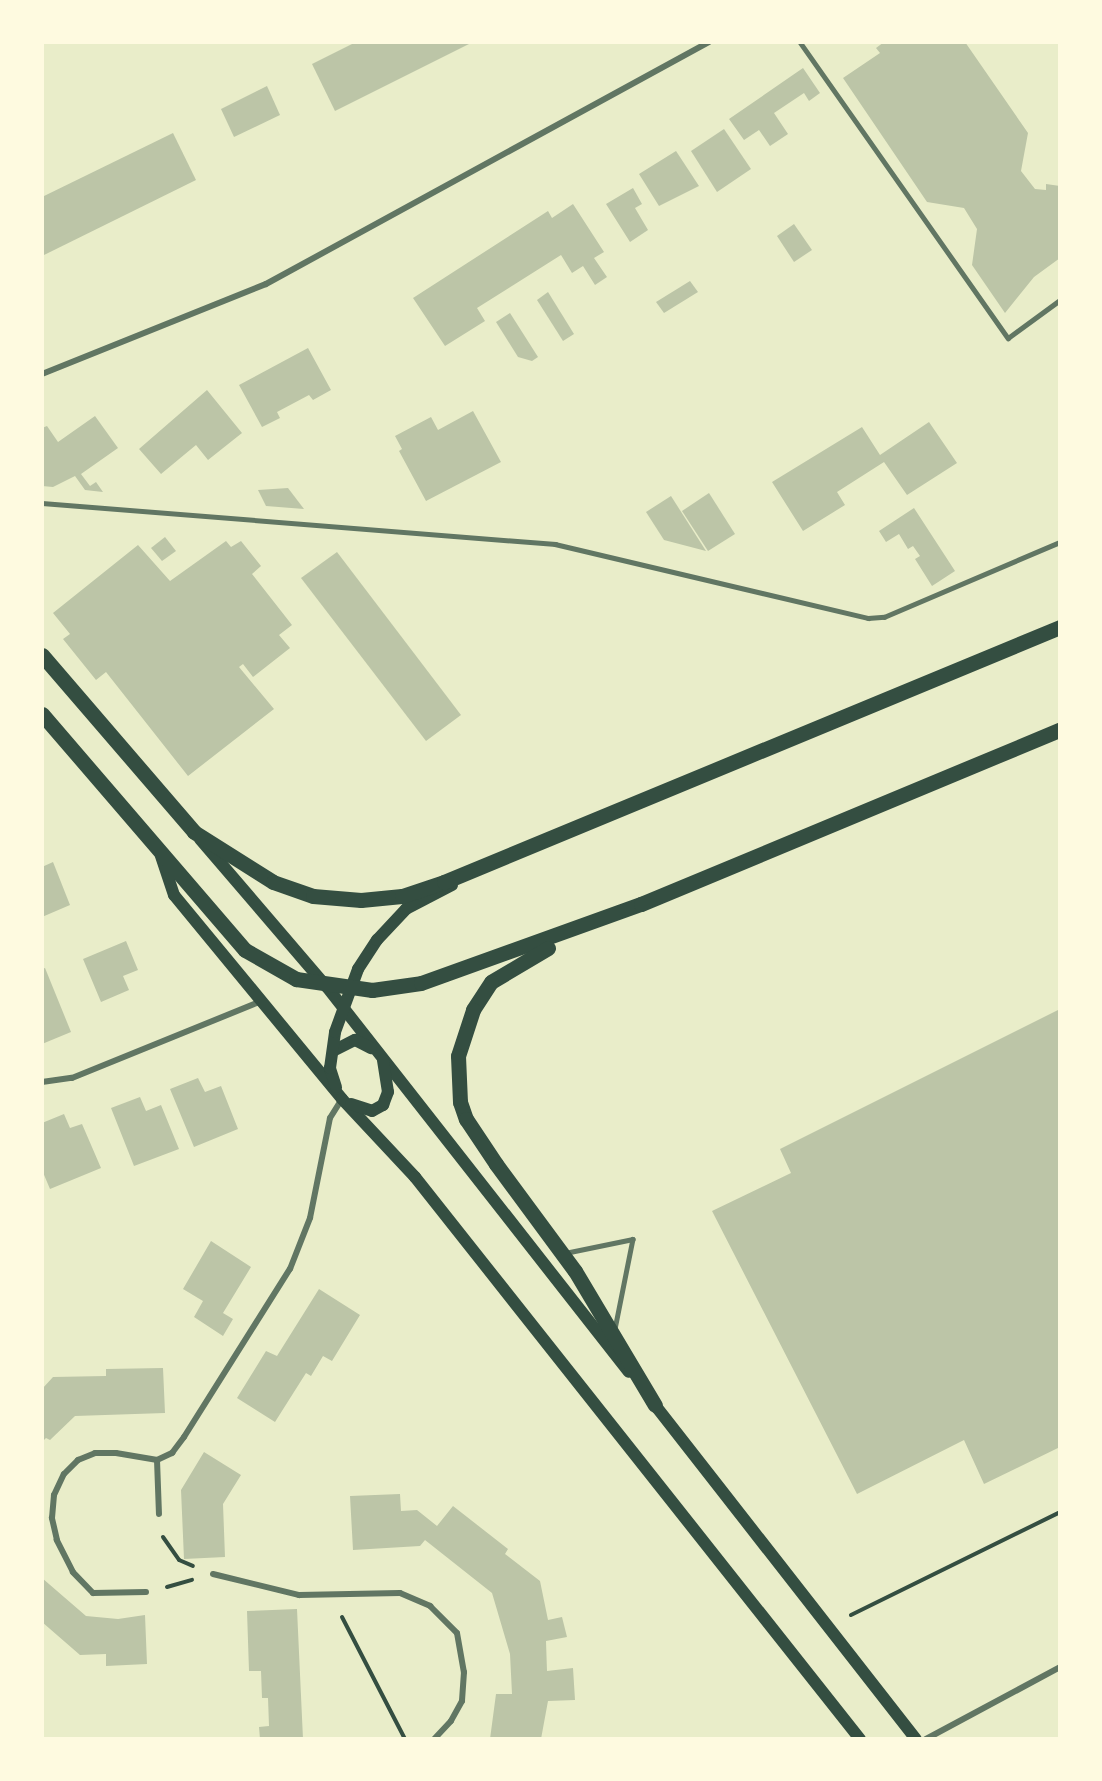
<!DOCTYPE html>
<style>
body{margin:0}
#map{position:relative;width:1102px;height:1781px;overflow:hidden;background:#e9edc9;font-family:Mulish,sans-serif}
div>[style]{position:absolute}
.building>*{inset:0;background:#bcc5a7}
.path>*{height:4px;margin:-2px;padding:0 2px;transform-origin:2px;border-radius:2px;background:#344e41}
.service>*{height:4.5px;margin:-2.25px;padding:0 2.25px;transform-origin:2.25px;border-radius:2.25px;background:#617663}
.minor>*{height:6px;margin:-3px;padding:0 3px;transform-origin:3px;border-radius:3px;background:#617663}
.secondary>*{height:12px;margin:-6px;padding:0 6px;transform-origin:6px;border-radius:6px;background:#344e41}
.primary>*{height:15px;margin:-7.5px;padding:0 7.5px;transform-origin:7.5px;border-radius:7.5px;background:#344e41}
span{translate:-50% -50%;white-space:nowrap;text-align:center;line-height:1.15;-webkit-text-stroke:4.5px #fefae0;paint-order:stroke}
.frame{position:absolute;inset:0;border:44px solid #fefae0;pointer-events:none}
</style>
<div id="map">
<div class="building">
<div style="clip-path:polygon(356px 42px,473px 42px,335px 111px,312px 64px)"></div>
<div style="clip-path:polygon(884px 42px,965px 42px,1028px 133px,1021px 171px,1035px 189px,1046px 190px,1046px 184px,1060px 186px,1060px 258px,1034px 277px,1005px 313px,972px 265px,977px 229px,964px 208px,927px 202px,843px 78px,880px 53px,876px 48px)"></div>
<div style="clip-path:polygon(803px 68px,820px 93px,809px 101px,804px 93px,774px 113px,788px 134px,770px 146px,759px 130px,744px 140px,729px 119px)"></div>
<div style="clip-path:polygon(267px 86px,280px 115px,234px 137px,221px 109px)"></div>
<div style="clip-path:polygon(724px 129px,751px 169px,717px 192px,691px 151px)"></div>
<div style="clip-path:polygon(173px 133px,196px 180px,42px 256px,42px 197px)"></div>
<div style="clip-path:polygon(676px 151px,699px 186px,659px 206px,639px 174px)"></div>
<div style="clip-path:polygon(633px 188px,642px 204px,635px 208px,648px 230px,630px 242px,606px 204px)"></div>
<div style="clip-path:polygon(573px 204px,604px 252px,594px 258px,607px 277px,595px 285px,583px 266px,572px 273px,561px 255px,477px 308px,485px 321px,445px 346px,413px 298px,548px 211px,552px 218px)"></div>
<div style="clip-path:polygon(794px 224px,812px 250px,794px 262px,777px 236px)"></div>
<div style="clip-path:polygon(690px 281px,698px 292px,664px 313px,656px 302px)"></div>
<div style="clip-path:polygon(548px 292px,574px 334px,563px 341px,537px 300px)"></div>
<div style="clip-path:polygon(510px 313px,538px 357px,532px 361px,518px 357px,496px 322px)"></div>
<div style="clip-path:polygon(308px 348px,331px 390px,313px 400px,309px 395px,277px 412px,280px 418px,262px 427px,239px 385px)"></div>
<div style="clip-path:polygon(207px 390px,242px 433px,208px 460px,196px 445px,161px 474px,139px 449px)"></div>
<div style="clip-path:polygon(473px 411px,501px 462px,426px 501px,399px 451px,402px 449px,395px 436px,431px 417px,438px 430px)"></div>
<div style="clip-path:polygon(95px 416px,118px 448px,81px 474px,90px 486px,96px 482px,103px 492px,85px 490px,75px 476px,53px 487px,42px 486px,42px 428px,47px 426px,58px 442px)"></div>
<div style="clip-path:polygon(929px 422px,957px 463px,907px 495px,884px 462px,837px 492px,845px 505px,803px 531px,772px 482px,862px 427px,880px 455px)"></div>
<div style="clip-path:polygon(288px 488px,304px 509px,266px 506px,258px 490px)"></div>
<div style="clip-path:polygon(709px 493px,735px 534px,708px 551px,682px 511px)"></div>
<div style="clip-path:polygon(671px 496px,706px 551px,664px 540px,646px 512px)"></div>
<div style="clip-path:polygon(914px 508px,955px 571px,932px 586px,915px 559px,920px 556px,913px 546px,908px 549px,899px 534px,886px 542px,879px 531px)"></div>
<div style="clip-path:polygon(165px 537px,176px 551px,162px 561px,151px 548px)"></div>
<div style="clip-path:polygon(226px 541px,231px 547px,241px 541px,261px 566px,252px 574px,292px 625px,279px 635px,290px 648px,253px 677px,243px 664px,239px 667px,274px 709px,188px 776px,106px 672px,96px 680px,63px 639px,70px 634px,53px 613px,138px 545px,170px 581px)"></div>
<div style="clip-path:polygon(337px 552px,461px 715px,426px 741px,301px 578px)"></div>
<div style="clip-path:polygon(53px 862px,70px 905px,42px 917px,42px 867px)"></div>
<div style="clip-path:polygon(126px 941px,138px 970px,123px 976px,129px 990px,101px 1002px,83px 959px)"></div>
<div style="clip-path:polygon(45px 968px,71px 1032px,42px 1044px,42px 969px)"></div>
<div style="clip-path:polygon(1060px 1009px,1060px 1447px,984px 1484px,964px 1440px,857px 1494px,712px 1211px,791px 1173px,780px 1149px)"></div>
<div style="clip-path:polygon(198px 1078px,205px 1092px,221px 1086px,238px 1129px,194px 1147px,170px 1089px)"></div>
<div style="clip-path:polygon(140px 1097px,146px 1111px,161px 1105px,179px 1149px,134px 1166px,111px 1108px)"></div>
<div style="clip-path:polygon(64px 1114px,70px 1128px,82px 1124px,101px 1168px,50px 1189px,42px 1170px,42px 1123px)"></div>
<div style="clip-path:polygon(211px 1241px,251px 1267px,223px 1313px,233px 1319px,223px 1336px,194px 1317px,203px 1301px,183px 1289px)"></div>
<div style="clip-path:polygon(319px 1289px,360px 1315px,332px 1361px,323px 1356px,311px 1376px,306px 1373px,275px 1422px,237px 1398px,266px 1351px,277px 1356px)"></div>
<div style="clip-path:polygon(163px 1368px,165px 1413px,75px 1416px,50px 1440px,46px 1438px,42px 1442px,42px 1389px,53px 1377px,106px 1376px,106px 1369px)"></div>
<div style="clip-path:polygon(204px 1452px,241px 1475px,223px 1504px,225px 1557px,184px 1559px,181px 1490px)"></div>
<div style="clip-path:polygon(400px 1494px,401px 1511px,417px 1510px,437px 1526px,453px 1506px,508px 1549px,505px 1554px,540px 1581px,548px 1620px,562px 1617px,567px 1637px,546px 1641px,547px 1671px,573px 1668px,575px 1700px,548px 1701px,541px 1739px,490px 1739px,496px 1694px,512px 1694px,510px 1654px,492px 1593px,425px 1540px,420px 1546px,353px 1550px,350px 1496px)"></div>
<div style="clip-path:polygon(42px 1578px,86px 1616px,118px 1619px,145px 1615px,147px 1664px,106px 1666px,106px 1654px,80px 1655px,42px 1622px)"></div>
<div style="clip-path:polygon(297px 1609px,303px 1739px,260px 1739px,259px 1727px,269px 1726px,268px 1698px,262px 1698px,261px 1671px,249px 1671px,247px 1611px)"></div>
</div>
<div class="path">
<div style="left:163px;top:1537px;width:28px;rotate:55deg"></div>
<div style="left:179px;top:1560px;width:15px;rotate:23deg"></div>
<div style="left:167px;top:1587px;width:26px;rotate:-16deg"></div>
<div style="left:851px;top:1615px;width:233px;rotate:-26.2deg"></div>
<div style="left:342px;top:1617px;width:137px;rotate:62.7deg"></div>
</div>
<div class="service">
<div style="left:800px;top:42px;width:362px;rotate:54.9deg"></div>
<div style="left:1008px;top:338px;width:64px;rotate:-36.2deg"></div>
<div style="left:42px;top:503px;width:515px;rotate:4.57deg"></div>
<div style="left:555px;top:544px;width:322px;rotate:13.3deg"></div>
<div style="left:868px;top:618px;width:16px;rotate:-4deg"></div>
<div style="left:884px;top:617px;width:191px;rotate:-23.1deg"></div>
<div style="left:565px;top:1253px;width:69px;rotate:-11.6deg"></div>
<div style="left:633px;top:1239px;width:92px;rotate:101.3deg"></div>
</div>
<div class="minor">
<div style="left:42px;top:374px;width:241px;rotate:-21.9deg"></div>
<div style="left:266px;top:284px;width:505px;rotate:-28.65deg"></div>
<div style="left:42px;top:1082px;width:30px;rotate:-8deg"></div>
<div style="left:72px;top:1078px;width:202px;rotate:-22.1deg"></div>
<div style="left:157px;top:1460px;width:54px;rotate:87.9deg"></div>
<div style="left:213px;top:1574px;width:89px;rotate:13.7deg"></div>
<div style="left:299px;top:1595px;width:101px;rotate:-1.1deg"></div>
<div style="left:400px;top:1593px;width:33px;rotate:23deg"></div>
<div style="left:430px;top:1606px;width:38px;rotate:45deg"></div>
<div style="left:457px;top:1633px;width:40px;rotate:80deg"></div>
<div style="left:464px;top:1672px;width:29px;rotate:94deg"></div>
<div style="left:462px;top:1701px;width:23px;rotate:119deg"></div>
<div style="left:451px;top:1721px;width:25px;rotate:133deg"></div>
<div style="left:146px;top:1592px;width:53px;rotate:178.9deg"></div>
<div style="left:93px;top:1593px;width:29px;rotate:-134deg"></div>
<div style="left:73px;top:1572px;width:36px;rotate:-117deg"></div>
<div style="left:57px;top:1540px;width:23px;rotate:-103deg"></div>
<div style="left:52px;top:1518px;width:23px;rotate:-85deg"></div>
<div style="left:54px;top:1495px;width:23px;rotate:-65deg"></div>
<div style="left:64px;top:1474px;width:20px;rotate:-45deg"></div>
<div style="left:78px;top:1460px;width:18px;rotate:-22deg"></div>
<div style="left:95px;top:1453px;width:21px"></div>
<div style="left:116px;top:1453px;width:42px;rotate:9.7deg"></div>
<div style="left:157px;top:1460px;width:17px;rotate:-25deg"></div>
<div style="left:172px;top:1453px;width:20px;rotate:-53deg"></div>
<div style="left:184px;top:1437px;width:199px;rotate:-57.8deg"></div>
<div style="left:290px;top:1269px;width:55px;rotate:-68.6deg"></div>
<div style="left:310px;top:1218px;width:102px;rotate:-78.7deg"></div>
<div style="left:330px;top:1118px;width:22px;rotate:-58deg"></div>
<div style="left:926px;top:1739px;width:152px;rotate:-28.2deg"></div>
</div>
<div class="secondary">
<div style="left:200px;top:839px;width:195px;rotate:49.4deg"></div>
<div style="left:327px;top:987px;width:489px;rotate:51.9deg"></div>
<div style="left:161px;top:856px;width:41px;rotate:71.6deg"></div>
<div style="left:174px;top:895px;width:264px;rotate:50.5deg"></div>
<div style="left:342px;top:1099px;width:107px;rotate:46.9deg"></div>
<div style="left:415px;top:1177px;width:717px;rotate:51.63deg"></div>
<div style="left:333px;top:1051px;width:25px;rotate:-27deg"></div>
<div style="left:355px;top:1040px;width:18px;rotate:27deg"></div>
<div style="left:336px;top:1087px;width:20px;rotate:-108deg"></div>
<div style="left:330px;top:1068px;width:36px;rotate:-82deg"></div>
<div style="left:335px;top:1032px;width:67px;rotate:-69.9deg"></div>
<div style="left:358px;top:969px;width:35px;rotate:-57deg"></div>
<div style="left:377px;top:940px;width:42px;rotate:-46.9deg"></div>
<div style="left:406px;top:909px;width:52px;rotate:-27.6deg"></div>
<div style="left:351px;top:1104px;width:22px;rotate:18deg"></div>
<div style="left:372px;top:1111px;width:13px;rotate:-29deg"></div>
<div style="left:383px;top:1105px;width:14px;rotate:-69deg"></div>
<div style="left:388px;top:1092px;width:32px;rotate:-99deg"></div>
<div style="left:651px;top:1400px;width:430px;rotate:52deg"></div>
</div>
<div class="primary">
<div style="left:42px;top:655px;width:233px;rotate:49.3deg"></div>
<div style="left:194px;top:832px;width:93px;rotate:32.3deg"></div>
<div style="left:273px;top:882px;width:42px;rotate:19.3deg"></div>
<div style="left:313px;top:896px;width:48px;rotate:4.8deg"></div>
<div style="left:361px;top:900px;width:41px;rotate:-5.6deg"></div>
<div style="left:402px;top:896px;width:44px;rotate:-18.4deg"></div>
<div style="left:444px;top:882px;width:667px;rotate:-22.49deg"></div>
<div style="left:42px;top:714px;width:311px;rotate:49.3deg"></div>
<div style="left:245px;top:950px;width:59px;rotate:29.6deg"></div>
<div style="left:296px;top:979px;width:77px;rotate:8.2deg"></div>
<div style="left:372px;top:990px;width:49px;rotate:-8.1deg"></div>
<div style="left:421px;top:983px;width:234px;rotate:-19.8deg"></div>
<div style="left:641px;top:904px;width:454px;rotate:-22.6deg"></div>
<div style="left:548px;top:948px;width:66px;rotate:149.2deg"></div>
<div style="left:491px;top:982px;width:33px;rotate:123deg"></div>
<div style="left:473px;top:1010px;width:48px;rotate:108.1deg"></div>
<div style="left:458px;top:1056px;width:46px;rotate:87.5deg"></div>
<div style="left:460px;top:1102px;width:18px;rotate:71deg"></div>
<div style="left:466px;top:1119px;width:54px;rotate:56.3deg"></div>
<div style="left:496px;top:1164px;width:133px;rotate:53.6deg"></div>
<div style="left:575px;top:1271px;width:156px;rotate:59.2deg"></div>
</div>
<div class="frame"></div>
</div>
